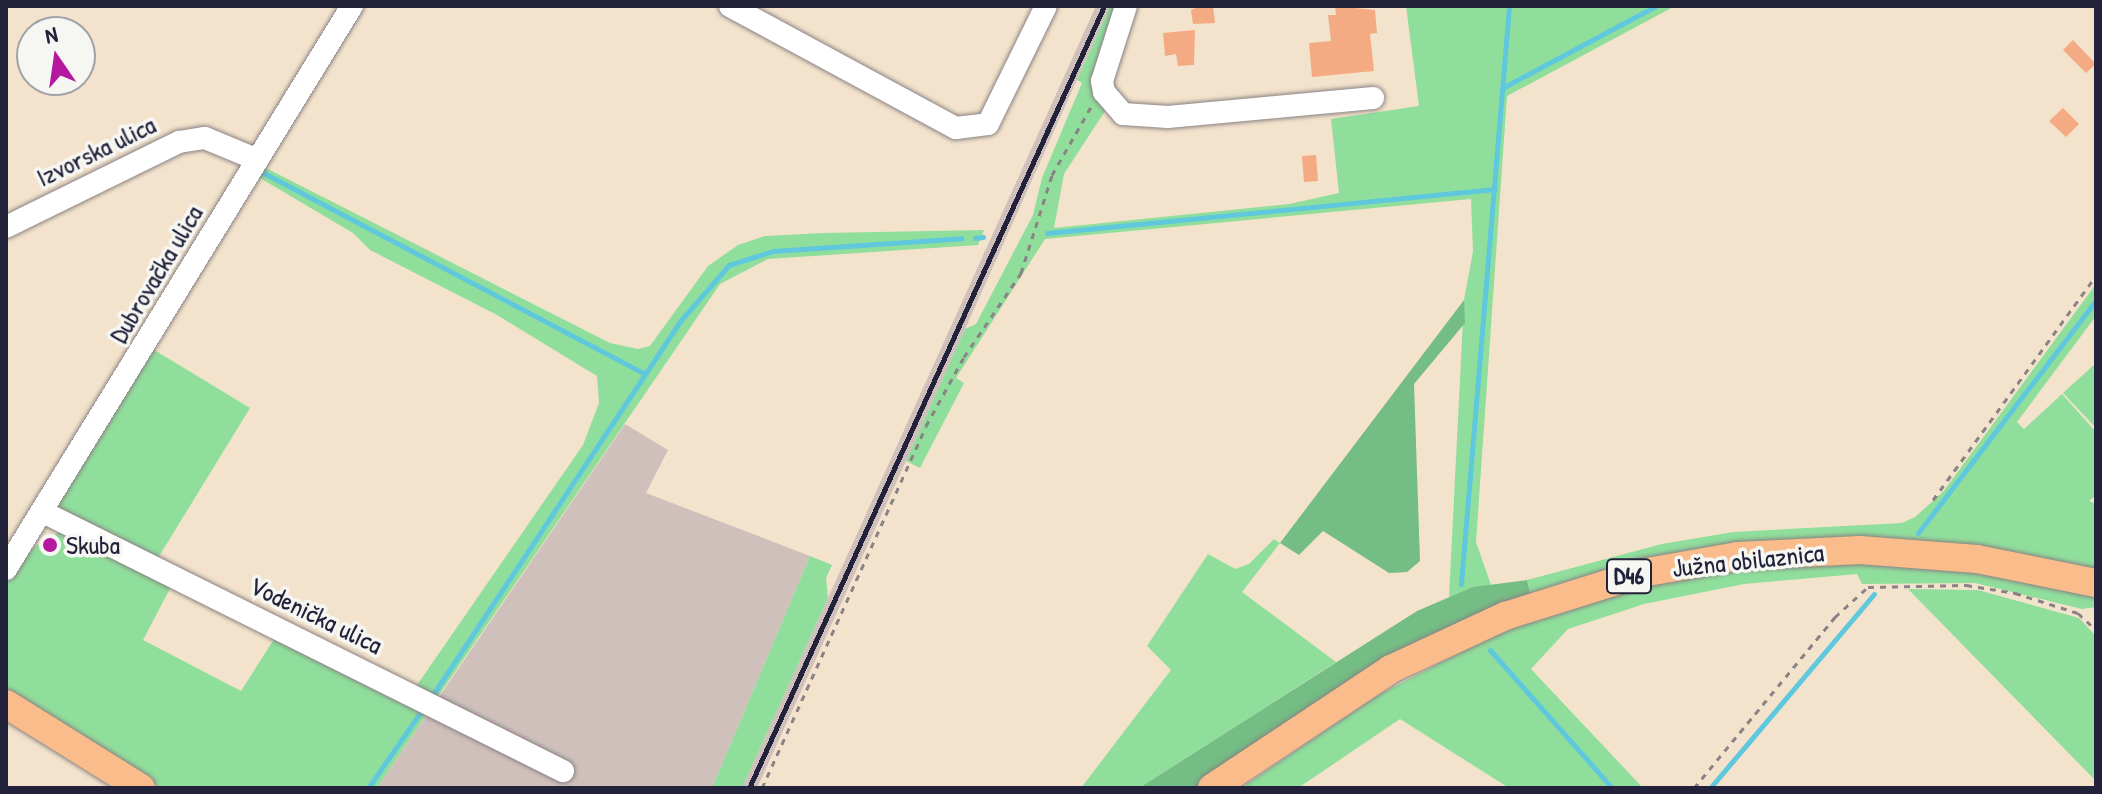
<!DOCTYPE html>
<meta charset="utf-8">
<style>
body{margin:0}
#map{position:relative;width:2102px;height:794px;overflow:hidden;background:#f3e3cc;font-family:"Patrick Hand",sans-serif}
div>[style]{position:absolute}
.industrial>*{inset:0;background:#cfc0bb}
.green>*{inset:0;background:#90de9c}
.forest>*{inset:0;background:#74bd84}
.stream>*{height:5px;margin:-2.5px;padding:0 2.5px;transform-origin:2.5px;border-radius:2.5px;background:#60c8dc}
.building>*{inset:0;background:#f4ab83}
.path>*{height:3px;margin-top:-1.5px;transform-origin:0;background:repeating-linear-gradient(90deg,#8a8284 0 6px,transparent 0 12px)}
.roads{filter:drop-shadow(0 0 2px #8a8284) drop-shadow(0 0 2px #8a8284)}
.minor>*{height:22px;margin:-11px;padding:0 11px;transform-origin:11px;border-radius:11px;background:#fff}
.major>*{height:28px;margin:-14px;padding:0 14px;transform-origin:14px;border-radius:14px;background:#fabc8b}
.rail>*{height:5px;margin:-2.5px;padding:0 2.5px;transform-origin:2.5px;border-radius:2.5px;background:#22223b}
.dots>*{width:22px;height:22px;translate:-50% -50%;box-sizing:border-box;border:4px solid #f6f6f2;border-radius:50%}
span{translate:-50% -50%;white-space:nowrap;text-align:center;line-height:1.15;-webkit-text-stroke:7px #f6f6f2;paint-order:stroke}
.shield-label span{padding:2px 6px;background:#f6f6f2;border:2px solid;border-radius:6px;-webkit-text-stroke-width:0}
.shield-label{font-size:24px;color:#22223b;font-weight:700}
.street-label{font-size:26px;color:#22223b}
.poi-label{font-size:26px;color:#22223b}
.left{translate:0 -50%;text-align:left}
.frame{position:absolute;inset:0;border:8px solid #22223b;pointer-events:none}
.north{position:absolute;left:16px;top:16px;width:80px;height:80px;box-sizing:border-box;background:#f6f6f2;border:2px solid #a1a1a9;border-radius:50%;rotate:347deg;font-size:22px;font-weight:700;line-height:32px;text-align:center;color:#22223b}
.north::after{content:'';display:block;margin:auto;width:28px;height:36px;background:#b5179e;clip-path:polygon(50% 0,100% 100%,50% 72%,0 100%)}
</style>
<div id="map">
<div class="industrial">
<div style="clip-path:polygon(1096px 6px,1110px 6px,906px 461px,757px 788px,742px 788px)"></div>
<div style="clip-path:polygon(625px 424px,668px 450px,646px 493px,810px 556px,712px 788px,377px 788px)"></div>
</div>
<div class="green">
<div style="clip-path:polygon(1110px 6px,1121px 6px,1107px 108px,1064px 174px,1054px 228px,1289px 204px,1339px 193px,1331px 119px,1419px 106px,1406px 6px,1675px 6px,1507px 96px,1476px 542px,1491px 585px,1449px 597px,1464px 300px,1473px 251px,1471px 199px,1045px 239px,956px 378px,964px 383px,920px 468px,906px 461px,965px 329px,976px 324px,1033px 215px,1042px 178px,1082px 83px,1077px 80px)"></div>
<div style="clip-path:polygon(260px 165px,610px 343px,638px 349px,650px 346px,708px 266px,738px 245px,765px 236px,824px 233px,984px 230px,978px 245px,768px 259px,720px 284px,437px 698px,415px 688px,583px 445px,599px 403px,597px 376px,497px 315px,370px 250px,353px 233px,255px 175px)"></div>
<div style="clip-path:polygon(2096px 284px,2096px 316px,2017px 422px,2024px 429px,2062px 394px,2096px 432px,2096px 495px,2089px 501px,2096px 504px,2096px 575px,1896px 542px,1531px 597px,1527px 580px,1662px 544px,1733px 532px,1902px 523px,1915px 517px,1943px 492px)"></div>
<div style="clip-path:polygon(151px 348px,250px 408px,158px 558px,59px 508px,57px 499px)"></div>
<div style="clip-path:polygon(2096px 363px,2096px 428px,2063px 393px)"></div>
<div style="clip-path:polygon(61px 531px,174px 581px,143px 640px,241px 691px,276px 636px,429px 711px,377px 788px,161px 788px,6px 689px,6px 583px,34px 547px)"></div>
<div style="clip-path:polygon(1274px 539px,1280px 543px,1242px 592px,1336px 662px,1139px 788px,1081px 788px,1171px 670px,1147px 646px,1208px 554px,1235px 569px,1249px 564px)"></div>
<div style="clip-path:polygon(810px 556px,832px 565px,826px 578px,828px 598px,742px 788px,712px 788px)"></div>
<div style="clip-path:polygon(1809px 563px,1943px 566px,2096px 594px,2096px 607px,2082px 609px,1975px 583px,1862px 584px,1857px 574px,1744px 584px,1644px 604px,1568px 629px,1531px 669px,1643px 788px,1509px 788px,1400px 719px,1298px 788px,1241px 788px,1378px 695px,1506px 629px,1607px 595px,1692px 576px)"></div>
<div style="clip-path:polygon(1908px 589px,1978px 590px,2079px 618px,2096px 636px,2096px 781px)"></div>
</div>
<div class="forest">
<div style="clip-path:polygon(1464px 300px,1465px 323px,1414px 384px,1420px 561px,1407px 572px,1389px 573px,1323px 531px,1299px 555px,1280px 543px)"></div>
<div style="clip-path:polygon(1527px 580px,1531px 597px,1275px 731px,1198px 788px,1139px 788px,1417px 611px,1473px 587px)"></div>
</div>
<div class="stream">
<div style="left:1504px;top:87px;width:172px;rotate:-28.1deg"></div>
<div style="left:260px;top:171px;width:435px;rotate:27.8deg"></div>
<div style="left:1047px;top:233px;width:450px;rotate:-5.6deg"></div>
<div style="left:975px;top:238px;width:8px;rotate:-7deg"></div>
<div style="left:1918px;top:533px;width:293px;rotate:-52.6deg"></div>
<div style="left:1461px;top:584px;width:580px;rotate:-85.25deg"></div>
<div style="left:1490px;top:650px;width:184px;rotate:48.5deg"></div>
<div style="left:432px;top:696px;width:452px;rotate:-56.5deg"></div>
<div style="left:682px;top:319px;width:72px;rotate:-49deg"></div>
<div style="left:729px;top:265px;width:46px;rotate:-17.7deg"></div>
<div style="left:773px;top:251px;width:189px;rotate:-3.9deg"></div>
<div style="left:368px;top:788px;width:95px;rotate:-55.3deg"></div>
<div style="left:1710px;top:788px;width:254px;rotate:-49.8deg"></div>
</div>
<div class="building">
<div style="clip-path:polygon(1200px 6px,1213px 6px,1215px 23px,1193px 24px,1191px 10px)"></div>
<div style="clip-path:polygon(1335px 6px,1375px 10px,1377px 33px,1370px 34px,1374px 71px,1312px 77px,1309px 43px,1331px 41px,1328px 15px,1336px 15px)"></div>
<div style="clip-path:polygon(1195px 30px,1194px 65px,1178px 66px,1176px 54px,1165px 56px,1163px 33px)"></div>
<div style="clip-path:polygon(2073px 40px,2096px 64px,2086px 73px,2063px 50px)"></div>
<div style="clip-path:polygon(2063px 108px,2079px 124px,2066px 137px,2049px 121px)"></div>
<div style="clip-path:polygon(1316px 155px,1318px 181px,1304px 182px,1302px 156px)"></div>
</div>
<div class="path">
<div style="left:1933px;top:500px;width:277px;rotate:-54deg"></div>
<div style="left:762px;top:788px;width:397px;rotate:-65.6deg"></div>
<div style="left:926px;top:426px;width:79px;rotate:-61.2deg"></div>
<div style="left:964px;top:357px;width:102px;rotate:-55.8deg"></div>
<div style="left:1021px;top:273px;width:103px;rotate:-72.4deg"></div>
<div style="left:1052px;top:175px;width:78px;rotate:-60.2deg"></div>
<div style="left:1694px;top:788px;width:222px;rotate:-50.5deg"></div>
<div style="left:1835px;top:617px;width:45px;rotate:-42.3deg"></div>
<div style="left:1868px;top:587px;width:98px;rotate:-1.2deg"></div>
<div style="left:1966px;top:585px;width:50px;rotate:9.3deg"></div>
<div style="left:2015px;top:593px;width:66px;rotate:17.6deg"></div>
<div style="left:2078px;top:613px;width:25px;rotate:43deg"></div>
</div>
<div class="roads">
<div class="minor">
<div style="left:730px;top:6px;width:257px;rotate:28.4deg"></div>
<div style="left:956px;top:128px;width:32px;rotate:-7deg"></div>
<div style="left:988px;top:124px;width:131px;rotate:-63.8deg"></div>
<div style="left:1126px;top:6px;width:79px;rotate:107.7deg"></div>
<div style="left:1102px;top:81px;width:11px;rotate:80deg"></div>
<div style="left:1104px;top:92px;width:29px;rotate:49deg"></div>
<div style="left:1123px;top:114px;width:45px;rotate:3.8deg"></div>
<div style="left:1168px;top:117px;width:206px;rotate:-5.3deg"></div>
<div style="left:6px;top:227px;width:193px;rotate:-26.2deg"></div>
<div style="left:179px;top:142px;width:26px;rotate:-9deg"></div>
<div style="left:205px;top:138px;width:57px;rotate:22.5deg"></div>
<div style="left:43px;top:512px;width:581px;rotate:26.48deg"></div>
<div style="left:6px;top:569px;width:661px;rotate:-58.43deg"></div>
</div>
<div class="major">
<div style="left:6px;top:704px;width:159px;rotate:31.9deg"></div>
<div style="left:1212px;top:788px;width:215px;rotate:-33.6deg"></div>
<div style="left:1391px;top:669px;width:126px;rotate:-24.9deg"></div>
<div style="left:1505px;top:616px;width:144px;rotate:-17.4deg"></div>
<div style="left:1642px;top:573px;width:97px;rotate:-10deg"></div>
<div style="left:1738px;top:556px;width:122px;rotate:-2.8deg"></div>
<div style="left:1860px;top:550px;width:117px;rotate:4.4deg"></div>
<div style="left:1977px;top:559px;width:121px;rotate:11.4deg"></div>
</div>
</div>
<div class="rail">
<div style="left:749px;top:788px;width:859px;rotate:-65.58deg"></div>
</div>
<div class="dots">
<div style="left:50px;top:545px;background:#b5179e"></div>
</div>
<div class="shield-label">
<span style="left:1629px;top:576px">D46</span>
</div>
<div class="street-label">
<span style="left:96px;top:151px;rotate:-26deg">Izvorska ulica</span>
<span style="left:156px;top:274px;rotate:-59deg">Dubrovačka ulica</span>
<span style="left:1748px;top:560px;rotate:-6deg">Južna obilaznica</span>
<span style="left:316px;top:615px;rotate:26deg">Vodenička ulica</span>
</div>
<div class="poi-label">
<span class="left" style="left:66px;top:545px">Skuba</span>
</div>
<div class="frame"></div>
<div class="north">N</div>
</div>
